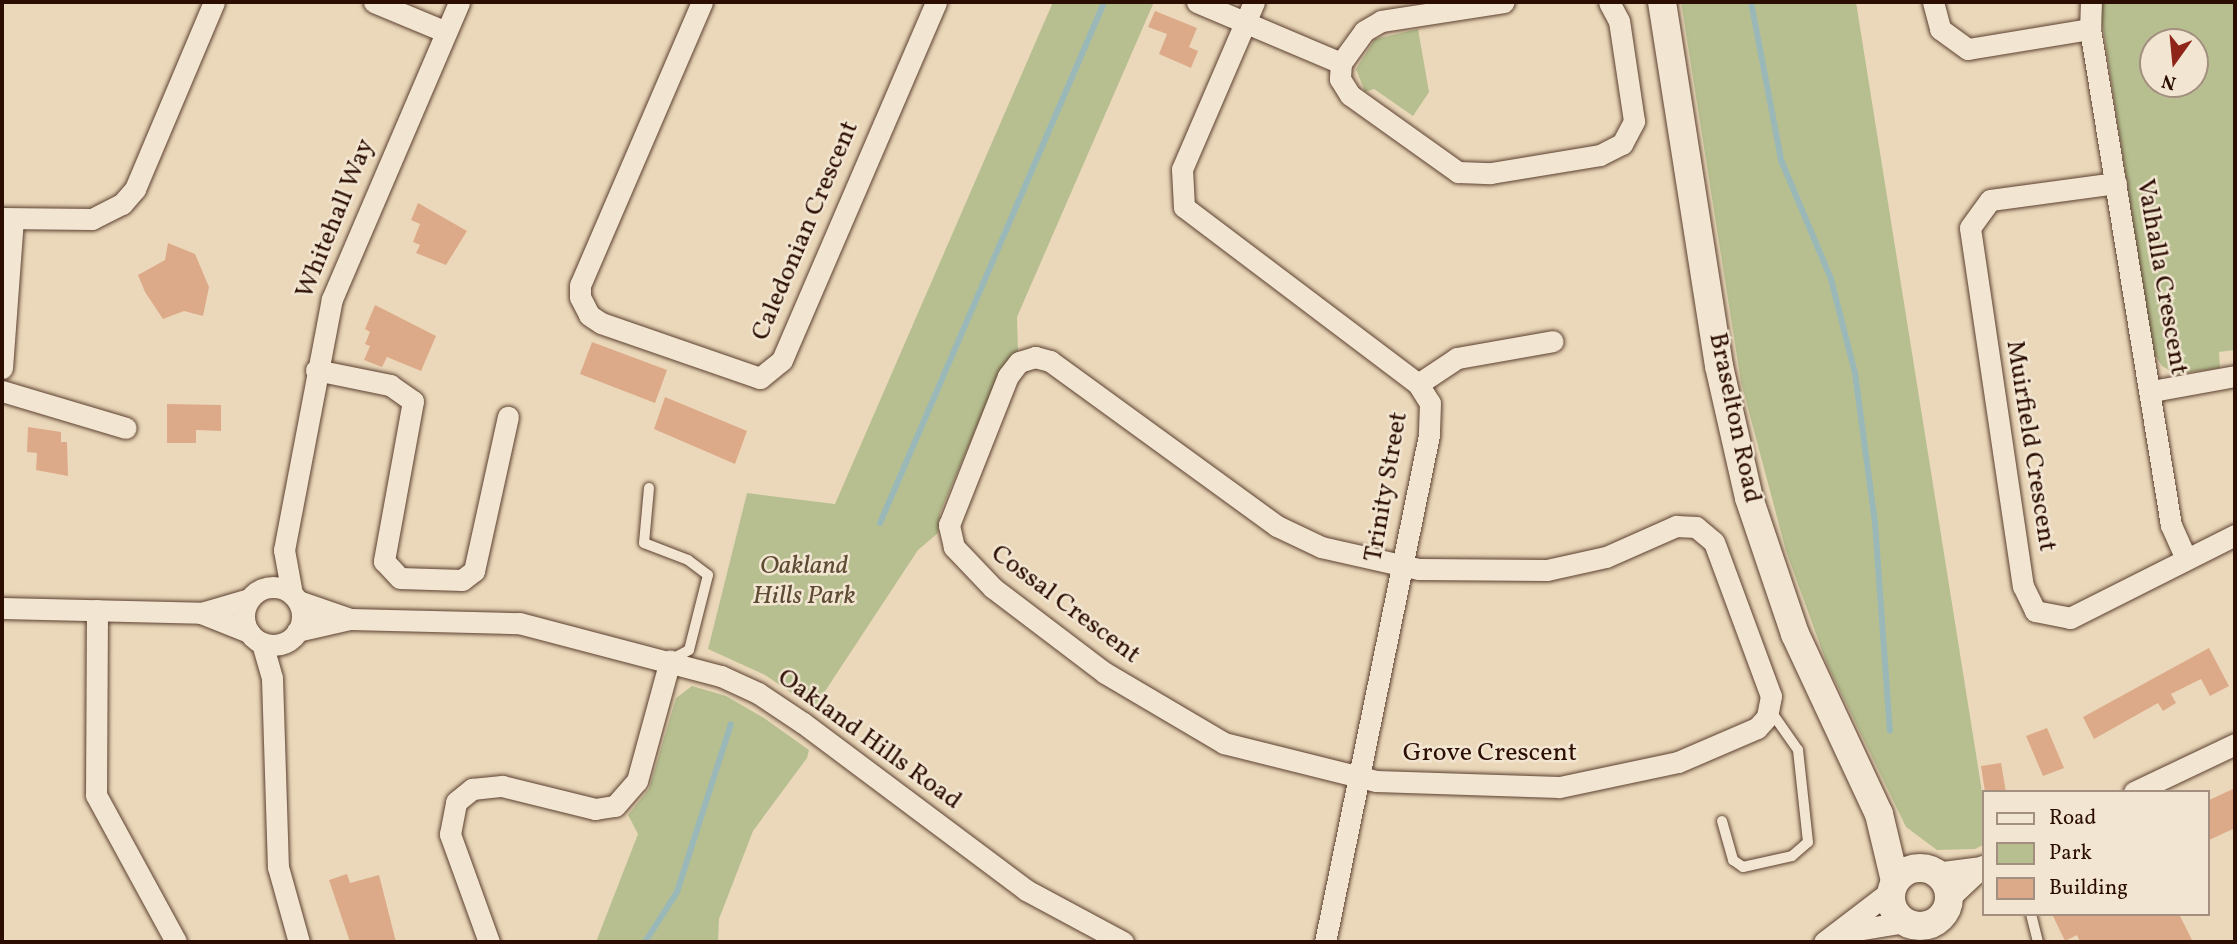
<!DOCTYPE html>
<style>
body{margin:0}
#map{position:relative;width:2237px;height:944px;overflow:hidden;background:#ebd8ba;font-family:Vollkorn,serif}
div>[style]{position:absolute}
.green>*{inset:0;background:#b7bf90}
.stream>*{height:6px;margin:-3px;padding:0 3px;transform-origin:3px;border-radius:3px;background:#9bb8b9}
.building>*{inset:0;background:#ddaa89}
.roads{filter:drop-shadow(0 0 2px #5c4030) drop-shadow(0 0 2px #5c4030)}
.lane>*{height:10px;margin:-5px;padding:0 5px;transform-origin:5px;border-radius:5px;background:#f2e6d2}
.street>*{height:21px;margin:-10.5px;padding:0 10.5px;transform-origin:10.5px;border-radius:10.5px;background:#f2e6d2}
.street>.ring{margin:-10.5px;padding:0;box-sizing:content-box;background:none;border:21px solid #f2e6d2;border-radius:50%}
.secondary>*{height:28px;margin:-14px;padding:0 14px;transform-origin:14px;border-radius:14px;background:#f2e6d2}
.secondary>.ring{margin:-14px;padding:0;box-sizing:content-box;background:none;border:28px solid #f2e6d2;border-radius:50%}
span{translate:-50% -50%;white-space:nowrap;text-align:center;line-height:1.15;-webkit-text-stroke:5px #f2e6d2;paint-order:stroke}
.street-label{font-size:26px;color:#2c0d02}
.park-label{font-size:26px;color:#5d4b34;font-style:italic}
.frame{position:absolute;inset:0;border:4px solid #2c0d02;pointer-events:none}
.legend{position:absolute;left:1982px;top:790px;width:228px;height:126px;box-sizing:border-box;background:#f2e6d2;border:2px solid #a38f7f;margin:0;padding:9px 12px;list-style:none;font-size:21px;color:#2c0d02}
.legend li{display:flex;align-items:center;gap:14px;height:35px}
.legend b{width:35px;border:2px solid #a38f7f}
.north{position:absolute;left:2139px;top:28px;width:70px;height:70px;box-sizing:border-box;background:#f2e6d2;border:2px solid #a38f7f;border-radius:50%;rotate:195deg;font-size:19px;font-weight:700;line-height:28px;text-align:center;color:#2c0d02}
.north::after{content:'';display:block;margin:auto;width:24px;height:32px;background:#8f2418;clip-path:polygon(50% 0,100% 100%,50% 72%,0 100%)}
</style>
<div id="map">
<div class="green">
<div style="clip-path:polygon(1053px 2px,1154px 2px,1017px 317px,1018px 352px,1002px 367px,940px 513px,938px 533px,918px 550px,814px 708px,765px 675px,708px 649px,747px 493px,835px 504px)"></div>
<div style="clip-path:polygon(1681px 2px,1856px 2px,1983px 798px,1983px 845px,1975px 849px,1937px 850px,1906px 827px,1827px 664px,1786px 551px,1741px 382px)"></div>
<div style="clip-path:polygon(evenodd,2099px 2px,2235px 2px,2235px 350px,2219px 352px,2220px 368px,2176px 374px,2162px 366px,2153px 352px,2099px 2px,2153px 42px,2195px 42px,2195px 84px,2153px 84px,2153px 42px)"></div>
<div style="clip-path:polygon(1418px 29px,1429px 92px,1413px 116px,1374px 89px,1365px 92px,1356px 69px,1375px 39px)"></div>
<div style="clip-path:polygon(692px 686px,726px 696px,764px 718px,809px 750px,807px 758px,753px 831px,719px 919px,718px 942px,596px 942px,638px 834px,628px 815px,649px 789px,676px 698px)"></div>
</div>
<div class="stream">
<div style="left:1751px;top:2px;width:161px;rotate:79.2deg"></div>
<div style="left:1781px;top:160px;width:129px;rotate:67.2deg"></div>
<div style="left:1831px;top:279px;width:97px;rotate:75.7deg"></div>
<div style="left:1855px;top:373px;width:151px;rotate:82.4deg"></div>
<div style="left:1875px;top:523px;width:208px;rotate:85.9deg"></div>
<div style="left:880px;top:523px;width:564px;rotate:-66.71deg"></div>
<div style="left:645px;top:942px;width:59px;rotate:-57.4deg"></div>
<div style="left:677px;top:892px;width:176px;rotate:-72.2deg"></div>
</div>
<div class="building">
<div style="clip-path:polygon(1155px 11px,1197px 28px,1189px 47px,1198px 51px,1191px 68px,1159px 54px,1167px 34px,1148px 27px)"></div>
<div style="clip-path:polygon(418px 203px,467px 231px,446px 265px,416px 253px,420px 245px,413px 242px,420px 224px,411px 220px)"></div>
<div style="clip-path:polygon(168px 243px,195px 254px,209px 287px,203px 316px,184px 311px,163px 319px,145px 292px,138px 275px,165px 260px)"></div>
<div style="clip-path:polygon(375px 305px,436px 336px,421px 371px,387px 357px,382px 367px,364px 360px,370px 346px,365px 344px,370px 332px,365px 329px)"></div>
<div style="clip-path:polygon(592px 342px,667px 370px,655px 403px,580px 374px)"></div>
<div style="clip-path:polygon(665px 397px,747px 431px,735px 464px,654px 429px)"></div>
<div style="clip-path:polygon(167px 404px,221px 405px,221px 431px,196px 430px,196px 443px,167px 443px)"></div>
<div style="clip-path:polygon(28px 427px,61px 432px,61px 442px,67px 442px,68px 476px,36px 470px,37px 453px,27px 452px)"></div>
<div style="clip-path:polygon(2209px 648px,2229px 686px,2210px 696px,2201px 679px,2171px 694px,2176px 703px,2163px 711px,2158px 703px,2094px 739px,2083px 717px)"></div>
<div style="clip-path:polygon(2047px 728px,2064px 768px,2043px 776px,2026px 736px)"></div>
<div style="clip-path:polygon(2001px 763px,2006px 792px,1985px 792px,1981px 766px)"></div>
<div style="clip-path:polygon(2235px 788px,2235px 828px,2207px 841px,2207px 801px)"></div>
<div style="clip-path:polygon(347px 874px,350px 883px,379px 875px,396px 942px,350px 942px,329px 880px)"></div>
<div style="clip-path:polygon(2052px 914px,2179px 914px,2193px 942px,2080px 942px,2077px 935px,2065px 941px)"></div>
</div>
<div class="roads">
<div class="lane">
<div style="left:649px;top:488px;width:55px;rotate:95.2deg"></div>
<div style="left:644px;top:543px;width:47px;rotate:21.1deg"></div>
<div style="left:688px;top:560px;width:25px;rotate:37deg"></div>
<div style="left:708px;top:575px;width:77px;rotate:104.2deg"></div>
<div style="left:689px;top:650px;width:21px;rotate:152deg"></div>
<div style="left:1722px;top:821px;width:41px;rotate:74.2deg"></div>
<div style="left:1733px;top:860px;width:12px;rotate:35deg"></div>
<div style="left:1743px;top:867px;width:50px;rotate:-12.7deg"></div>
<div style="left:1792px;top:856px;width:21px;rotate:-41deg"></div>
<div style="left:1808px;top:842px;width:93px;rotate:-96.2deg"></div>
<div style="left:1798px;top:750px;width:49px;rotate:-125deg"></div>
<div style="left:2031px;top:914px;width:29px;rotate:76deg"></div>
</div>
<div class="street">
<div style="left:374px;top:2px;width:78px;rotate:22.6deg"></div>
<div style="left:702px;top:2px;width:308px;rotate:113.3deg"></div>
<div style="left:580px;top:285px;width:12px;rotate:90deg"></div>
<div style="left:580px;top:297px;width:20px;rotate:63deg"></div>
<div style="left:589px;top:315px;width:14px;rotate:34deg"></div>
<div style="left:601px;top:323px;width:168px;rotate:19.1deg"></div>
<div style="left:760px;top:378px;width:28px;rotate:-39deg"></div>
<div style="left:782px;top:360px;width:390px;rotate:-66.7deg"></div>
<div style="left:1197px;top:2px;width:156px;rotate:23deg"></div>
<div style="left:1341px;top:63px;width:39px;rotate:-54deg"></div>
<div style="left:1364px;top:31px;width:20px;rotate:-30deg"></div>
<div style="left:1381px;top:21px;width:124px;rotate:-8.8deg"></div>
<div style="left:1254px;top:2px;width:182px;rotate:113.3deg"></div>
<div style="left:1182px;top:169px;width:38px;rotate:87deg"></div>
<div style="left:1184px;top:207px;width:293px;rotate:37.1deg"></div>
<div style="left:1418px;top:384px;width:22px;rotate:58deg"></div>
<div style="left:1430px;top:403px;width:32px;rotate:92deg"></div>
<div style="left:1429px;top:435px;width:518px;rotate:101.59deg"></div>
<div style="left:1933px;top:2px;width:28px;rotate:75deg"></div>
<div style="left:1940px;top:29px;width:34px;rotate:36deg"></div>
<div style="left:1968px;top:49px;width:124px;rotate:-9.3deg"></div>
<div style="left:2091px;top:2px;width:27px;rotate:92deg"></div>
<div style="left:2090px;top:29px;width:503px;rotate:80.73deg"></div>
<div style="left:2171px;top:525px;width:37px;rotate:66deg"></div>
<div style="left:1341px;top:63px;width:16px;rotate:94deg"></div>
<div style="left:1340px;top:79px;width:19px;rotate:58deg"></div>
<div style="left:1350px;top:95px;width:133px;rotate:35.5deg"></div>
<div style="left:1458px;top:172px;width:33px;rotate:2deg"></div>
<div style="left:1491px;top:173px;width:110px;rotate:-9.4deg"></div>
<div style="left:1600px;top:155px;width:25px;rotate:-27deg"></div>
<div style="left:1622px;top:144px;width:26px;rotate:-62deg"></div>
<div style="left:1634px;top:121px;width:101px;rotate:-98.5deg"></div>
<div style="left:1619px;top:21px;width:21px;rotate:-118deg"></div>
<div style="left:2116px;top:183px;width:127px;rotate:172.3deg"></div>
<div style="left:1990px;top:200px;width:34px;rotate:126deg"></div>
<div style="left:1970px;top:228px;width:362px;rotate:81.6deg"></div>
<div style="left:2023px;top:586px;width:28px;rotate:64deg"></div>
<div style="left:2035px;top:611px;width:36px;rotate:11deg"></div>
<div style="left:2070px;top:618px;width:185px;rotate:-26.7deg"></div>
<div style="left:2px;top:218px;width:90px;rotate:0.6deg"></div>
<div style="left:92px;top:219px;width:34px;rotate:-27deg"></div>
<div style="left:122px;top:204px;width:20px;rotate:-49deg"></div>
<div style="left:135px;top:189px;width:203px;rotate:-67.1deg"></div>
<div style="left:1035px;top:357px;width:16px;rotate:15deg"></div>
<div style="left:1050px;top:361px;width:281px;rotate:36deg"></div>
<div style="left:1277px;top:526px;width:49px;rotate:25.5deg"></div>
<div style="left:1321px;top:547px;width:100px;rotate:12.7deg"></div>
<div style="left:1419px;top:569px;width:128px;rotate:0.4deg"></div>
<div style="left:1547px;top:570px;width:60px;rotate:-12.4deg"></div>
<div style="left:1606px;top:557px;width:77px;rotate:-23.9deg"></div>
<div style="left:1676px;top:526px;width:20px;rotate:3deg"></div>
<div style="left:1696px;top:527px;width:23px;rotate:40deg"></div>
<div style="left:1714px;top:542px;width:164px;rotate:69.7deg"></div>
<div style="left:1771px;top:696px;width:21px;rotate:101deg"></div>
<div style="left:1767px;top:717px;width:15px;rotate:132deg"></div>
<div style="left:1757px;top:728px;width:86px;rotate:156.7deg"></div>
<div style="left:1678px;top:762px;width:122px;rotate:168.1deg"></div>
<div style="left:1559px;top:787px;width:183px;rotate:-178.1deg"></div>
<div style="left:1376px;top:781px;width:157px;rotate:-166deg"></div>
<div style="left:1224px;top:743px;width:138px;rotate:-149.5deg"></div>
<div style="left:1105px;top:673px;width:141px;rotate:-142.8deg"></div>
<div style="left:993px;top:588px;width:57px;rotate:-133.6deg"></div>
<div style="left:954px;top:547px;width:23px;rotate:-103deg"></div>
<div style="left:949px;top:525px;width:160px;rotate:-68.4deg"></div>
<div style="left:1008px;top:376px;width:18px;rotate:-52deg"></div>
<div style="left:1019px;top:362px;width:17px;rotate:-17deg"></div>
<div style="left:2px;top:368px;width:149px;rotate:-85.8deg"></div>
<div style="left:316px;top:370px;width:76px;rotate:11.5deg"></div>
<div style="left:390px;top:385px;width:28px;rotate:35deg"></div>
<div style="left:413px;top:401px;width:163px;rotate:100.3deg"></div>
<div style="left:384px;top:561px;width:23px;rotate:47deg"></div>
<div style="left:400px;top:578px;width:62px;rotate:1.8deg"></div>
<div style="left:462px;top:580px;width:15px;rotate:-37deg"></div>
<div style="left:474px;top:571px;width:158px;rotate:-77.6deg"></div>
<div style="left:1418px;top:384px;width:47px;rotate:-33.7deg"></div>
<div style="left:1457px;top:358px;width:97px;rotate:-10deg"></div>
<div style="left:2px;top:391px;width:129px;rotate:16.6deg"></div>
<div style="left:2152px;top:391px;width:84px;rotate:-10.2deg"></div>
<div class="ring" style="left:244px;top:587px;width:37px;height:37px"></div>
<div style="left:292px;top:594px;width:45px;rotate:-100.3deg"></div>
<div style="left:284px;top:550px;width:256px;rotate:-79.2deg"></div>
<div style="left:332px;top:299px;width:323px;rotate:-66.8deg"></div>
<div style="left:298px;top:601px;width:55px;rotate:19.1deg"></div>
<div style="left:2px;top:608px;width:199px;rotate:1.4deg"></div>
<div style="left:201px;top:613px;width:50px;rotate:-16.3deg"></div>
<div style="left:97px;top:610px;width:185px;rotate:90.3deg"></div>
<div style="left:96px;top:795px;width:167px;rotate:61.4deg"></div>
<div style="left:201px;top:613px;width:52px;rotate:21.6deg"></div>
<div style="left:297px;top:631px;width:54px;rotate:-12.8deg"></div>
<div style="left:350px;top:619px;width:169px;rotate:1.4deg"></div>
<div style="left:519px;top:623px;width:209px;rotate:14.7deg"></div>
<div style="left:721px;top:676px;width:41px;rotate:24.7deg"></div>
<div style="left:758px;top:693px;width:54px;rotate:33.7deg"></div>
<div style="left:803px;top:723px;width:279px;rotate:36.8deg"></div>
<div style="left:1026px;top:890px;width:110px;rotate:28.2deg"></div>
<div style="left:262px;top:643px;width:36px;rotate:74deg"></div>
<div style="left:272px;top:678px;width:189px;rotate:88.2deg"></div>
<div style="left:278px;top:867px;width:78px;rotate:74.4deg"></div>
<div style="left:2134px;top:792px;width:112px;rotate:-25.4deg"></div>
<div style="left:1935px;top:873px;width:47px;rotate:-7.3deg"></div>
<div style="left:1949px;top:898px;width:47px;rotate:-43.3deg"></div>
<div style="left:1845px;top:932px;width:61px;rotate:-9.5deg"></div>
<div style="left:489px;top:942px;width:115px;rotate:-109.9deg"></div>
<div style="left:450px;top:834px;width:33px;rotate:-79deg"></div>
<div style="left:456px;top:802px;width:21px;rotate:-39deg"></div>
<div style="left:472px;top:789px;width:30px;rotate:-6deg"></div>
<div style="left:502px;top:786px;width:96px;rotate:13.9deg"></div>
<div style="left:595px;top:809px;width:20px;rotate:-9deg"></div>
<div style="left:615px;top:806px;width:33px;rotate:-49deg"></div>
<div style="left:637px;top:781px;width:125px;rotate:-74.7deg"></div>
<div style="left:1824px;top:942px;width:86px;rotate:-37.4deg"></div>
</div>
<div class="secondary">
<div style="left:1662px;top:2px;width:368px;rotate:81.1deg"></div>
<div style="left:1719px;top:366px;width:135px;rotate:77.2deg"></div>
<div style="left:1749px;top:498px;width:144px;rotate:71.3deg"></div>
<div style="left:1795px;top:634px;width:199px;rotate:65deg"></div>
<div style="left:1879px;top:814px;width:69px;rotate:76.6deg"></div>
<div class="ring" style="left:1891px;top:868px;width:30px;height:30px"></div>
</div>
</div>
<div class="street-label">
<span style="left:336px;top:219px;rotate:-68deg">Whitehall Way</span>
<span style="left:806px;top:231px;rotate:-67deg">Caledonian Crescent</span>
<span style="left:2161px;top:277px;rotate:80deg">Valhalla Crescent</span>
<span style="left:1734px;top:418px;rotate:78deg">Braselton Road</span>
<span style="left:2030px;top:446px;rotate:81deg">Muirfield Crescent</span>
<span style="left:1387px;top:487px;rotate:-80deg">Trinity Street</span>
<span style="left:1065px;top:605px;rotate:37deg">Cossal Crescent</span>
<span style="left:869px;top:740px;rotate:36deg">Oakland Hills Road</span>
<span style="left:1490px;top:754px">Grove Crescent</span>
</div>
<div class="park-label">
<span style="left:804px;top:582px">Oakland<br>Hills Park</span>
</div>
<div class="frame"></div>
<ul class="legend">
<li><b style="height:9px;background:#f2e6d2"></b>Road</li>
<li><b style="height:19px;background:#b7bf90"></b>Park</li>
<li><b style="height:19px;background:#ddaa89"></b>Building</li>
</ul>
<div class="north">N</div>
</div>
